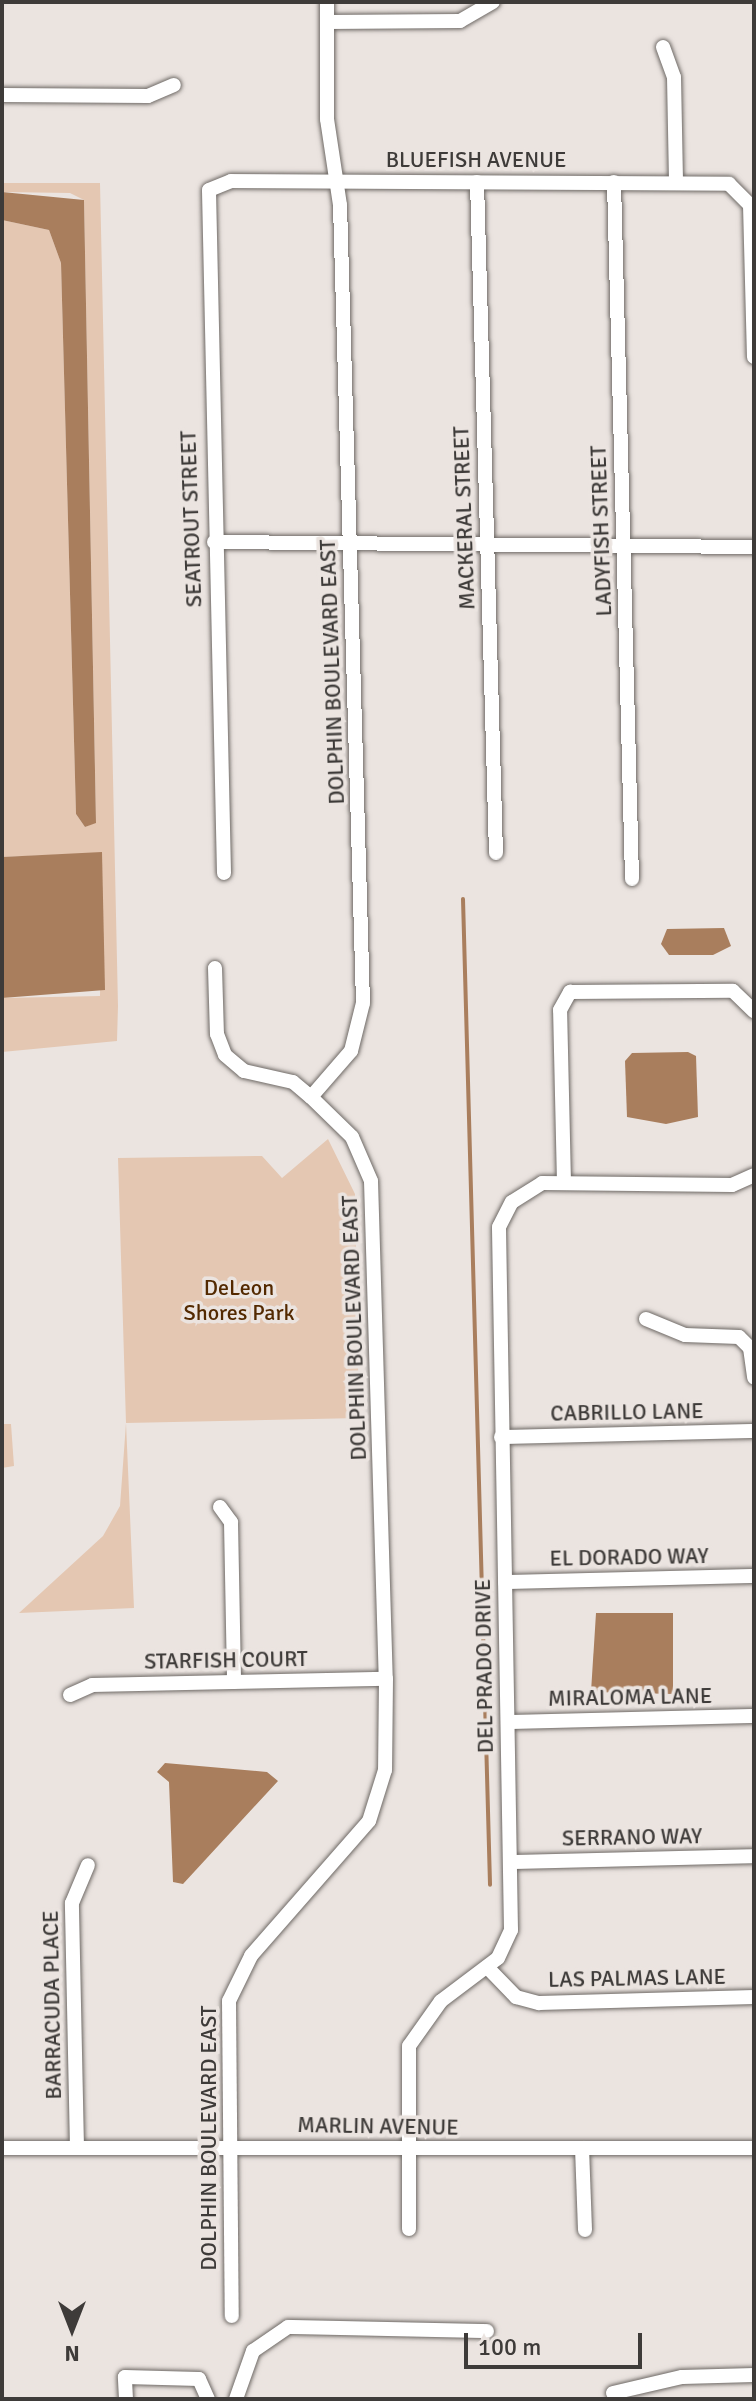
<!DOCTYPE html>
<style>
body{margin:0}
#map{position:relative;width:756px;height:2401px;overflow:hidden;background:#ebe4e0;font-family:Signika,sans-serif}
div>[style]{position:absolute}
.green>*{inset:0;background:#e4c7b2}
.water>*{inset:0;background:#a97e5d}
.stream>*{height:4px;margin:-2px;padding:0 2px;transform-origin:2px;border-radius:2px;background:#a97e5d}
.roads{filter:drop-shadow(0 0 2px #6e6965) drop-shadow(0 0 2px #6e6965)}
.minor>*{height:14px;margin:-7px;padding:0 7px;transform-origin:7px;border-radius:7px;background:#fff}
span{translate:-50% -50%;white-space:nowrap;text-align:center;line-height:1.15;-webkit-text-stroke:7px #ebe4e0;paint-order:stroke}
.street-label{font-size:22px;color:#3e3b39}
.park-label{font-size:22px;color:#532900}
.frame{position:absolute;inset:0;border:4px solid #3e3b39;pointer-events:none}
.north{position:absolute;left:32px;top:2289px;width:80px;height:80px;-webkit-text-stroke:6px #ebe4e0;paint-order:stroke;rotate:180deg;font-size:22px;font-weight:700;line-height:32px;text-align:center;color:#3e3b39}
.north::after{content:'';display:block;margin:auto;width:28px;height:36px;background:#3e3b39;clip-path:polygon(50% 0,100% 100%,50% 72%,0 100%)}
.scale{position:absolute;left:464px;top:2333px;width:178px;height:36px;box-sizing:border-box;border:4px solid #3e3b39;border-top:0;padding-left:10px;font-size:24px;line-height:28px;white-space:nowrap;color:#3e3b39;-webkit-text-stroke:6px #ebe4e0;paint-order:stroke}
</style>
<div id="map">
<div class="green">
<div style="clip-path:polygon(2px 183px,100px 183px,118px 1006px,117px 1041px,2px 1052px,2px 998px,100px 996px,102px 853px,2px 857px,2px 220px,49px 230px,61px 263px,76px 814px,85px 827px,96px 822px,84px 200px,70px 193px,2px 192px)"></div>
<div style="clip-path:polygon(328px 1139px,355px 1194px,359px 1418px,126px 1423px,134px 1608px,19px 1613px,103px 1536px,120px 1506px,126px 1423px,118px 1158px,262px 1156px,282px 1178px)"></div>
<div style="clip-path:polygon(2px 1424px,11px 1424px,14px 1466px,2px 1468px)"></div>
</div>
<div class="water">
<div style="clip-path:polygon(2px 192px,84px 200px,96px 823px,85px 827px,76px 814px,61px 263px,49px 230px,2px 220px)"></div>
<div style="clip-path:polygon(102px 852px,105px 990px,2px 998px,2px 857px)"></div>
<div style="clip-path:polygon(724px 928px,731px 946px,713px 955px,669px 955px,661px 944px,667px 929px)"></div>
<div style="clip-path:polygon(688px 1052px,696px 1056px,698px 1117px,666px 1124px,627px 1117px,625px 1061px,632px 1053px)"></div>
<div style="clip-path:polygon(596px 1613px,673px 1613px,673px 1694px,591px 1692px)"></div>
<div style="clip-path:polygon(165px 1763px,267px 1772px,278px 1781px,183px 1884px,173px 1882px,169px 1782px,157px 1772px)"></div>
</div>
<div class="stream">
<div style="left:463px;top:899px;width:986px;rotate:88.43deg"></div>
</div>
<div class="roads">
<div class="minor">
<div style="left:327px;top:22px;width:133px;rotate:-0.4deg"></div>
<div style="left:460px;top:21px;width:38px;rotate:-30deg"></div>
<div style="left:663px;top:47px;width:32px;rotate:70deg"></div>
<div style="left:674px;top:77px;width:106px;rotate:88.9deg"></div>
<div style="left:2px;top:95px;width:146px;rotate:0.4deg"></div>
<div style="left:148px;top:96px;width:28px;rotate:-23deg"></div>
<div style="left:477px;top:182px;width:671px;rotate:88.38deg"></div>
<div style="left:614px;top:182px;width:697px;rotate:88.52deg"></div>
<div style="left:214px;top:542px;width:540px;rotate:0.53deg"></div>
<div style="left:224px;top:873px;width:683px;rotate:-91.26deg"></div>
<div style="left:209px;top:190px;width:24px;rotate:-22deg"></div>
<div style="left:231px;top:181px;width:498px;rotate:0.3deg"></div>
<div style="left:729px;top:184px;width:30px;rotate:45deg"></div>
<div style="left:750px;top:205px;width:152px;rotate:88.5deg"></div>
<div style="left:215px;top:968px;width:66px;rotate:88.3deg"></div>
<div style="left:217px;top:1034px;width:22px;rotate:69deg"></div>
<div style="left:225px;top:1055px;width:25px;rotate:40deg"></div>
<div style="left:244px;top:1071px;width:50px;rotate:12.7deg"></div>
<div style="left:293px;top:1082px;width:23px;rotate:40deg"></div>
<div style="left:311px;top:1097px;width:57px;rotate:44.3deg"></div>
<div style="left:352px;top:1137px;width:48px;rotate:66.6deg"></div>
<div style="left:371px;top:1181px;width:498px;rotate:88.3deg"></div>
<div style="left:386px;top:1679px;width:91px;rotate:90.6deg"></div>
<div style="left:385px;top:1770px;width:53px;rotate:107.4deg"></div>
<div style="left:369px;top:1821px;width:179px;rotate:131.2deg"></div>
<div style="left:251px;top:1956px;width:50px;rotate:116.1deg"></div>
<div style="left:229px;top:2001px;width:315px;rotate:89.5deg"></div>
<div style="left:311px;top:1097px;width:61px;rotate:-49deg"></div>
<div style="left:351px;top:1051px;width:49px;rotate:-76deg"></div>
<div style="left:363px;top:1003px;width:798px;rotate:-91.65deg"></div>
<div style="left:340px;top:205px;width:87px;rotate:-98.6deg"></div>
<div style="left:327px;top:119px;width:117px;rotate:-90deg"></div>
<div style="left:564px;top:1183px;width:173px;rotate:-91.3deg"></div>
<div style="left:560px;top:1010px;width:21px;rotate:-61deg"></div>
<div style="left:570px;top:992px;width:163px;rotate:-0.4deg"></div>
<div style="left:733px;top:991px;width:29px;rotate:44deg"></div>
<div style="left:646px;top:1319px;width:42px;rotate:22.3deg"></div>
<div style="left:685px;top:1335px;width:54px;rotate:2.1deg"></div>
<div style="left:739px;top:1337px;width:16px;rotate:45deg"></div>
<div style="left:750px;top:1348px;width:30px;rotate:82deg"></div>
<div style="left:501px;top:1437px;width:253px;rotate:-1.4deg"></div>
<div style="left:220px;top:1507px;width:19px;rotate:54deg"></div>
<div style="left:231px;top:1522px;width:160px;rotate:88.9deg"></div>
<div style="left:505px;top:1582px;width:249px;rotate:-1.4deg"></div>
<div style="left:70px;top:1695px;width:24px;rotate:-24deg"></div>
<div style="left:92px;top:1685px;width:294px;rotate:-1.2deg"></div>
<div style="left:508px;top:1722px;width:246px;rotate:-1.4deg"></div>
<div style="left:511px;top:1862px;width:243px;rotate:-1.4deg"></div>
<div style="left:487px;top:1967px;width:42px;rotate:46deg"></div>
<div style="left:516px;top:1997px;width:24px;rotate:15deg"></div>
<div style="left:539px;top:2003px;width:215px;rotate:-1.6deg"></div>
<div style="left:2px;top:2148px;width:752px"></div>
<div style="left:77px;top:2148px;width:245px;rotate:-91.2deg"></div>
<div style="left:72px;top:1903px;width:41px;rotate:-67.2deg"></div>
<div style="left:582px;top:2148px;width:82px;rotate:87.9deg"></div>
<div style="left:409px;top:2229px;width:183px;rotate:-90deg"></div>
<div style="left:409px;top:2046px;width:55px;rotate:-54.6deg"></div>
<div style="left:441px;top:2001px;width:71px;rotate:-37deg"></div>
<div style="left:498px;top:1958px;width:31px;rotate:-65deg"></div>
<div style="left:511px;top:1930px;width:703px;rotate:-90.98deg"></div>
<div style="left:499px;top:1227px;width:28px;rotate:-63deg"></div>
<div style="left:512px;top:1202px;width:36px;rotate:-32deg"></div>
<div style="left:542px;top:1183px;width:190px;rotate:0.6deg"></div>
<div style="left:732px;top:1185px;width:24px;rotate:-24deg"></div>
<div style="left:613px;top:2393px;width:71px;rotate:-13.1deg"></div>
<div style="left:682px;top:2377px;width:72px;rotate:-1.6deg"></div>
<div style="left:126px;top:2399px;width:22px;rotate:-93deg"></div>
<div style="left:125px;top:2377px;width:74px;rotate:1.5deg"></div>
<div style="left:199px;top:2379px;width:22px;rotate:66deg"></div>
<div style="left:236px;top:2399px;width:51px;rotate:-70.5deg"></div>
<div style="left:253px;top:2351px;width:42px;rotate:-34.4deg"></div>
<div style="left:288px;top:2327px;width:199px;rotate:1.2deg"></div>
</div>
</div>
<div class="street-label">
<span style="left:476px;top:160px">BLUEFISH AVENUE</span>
<span style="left:464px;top:518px;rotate:-92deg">MACKERAL STREET</span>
<span style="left:191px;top:519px;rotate:-92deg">SEATROUT STREET</span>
<span style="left:601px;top:531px;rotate:-92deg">LADYFISH STREET</span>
<span style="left:332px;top:672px;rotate:-92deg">DOLPHIN BOULEVARD EAST</span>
<span style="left:354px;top:1328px;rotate:-92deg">DOLPHIN BOULEVARD EAST</span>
<span style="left:627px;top:1412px;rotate:-1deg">CABRILLO LANE</span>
<span style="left:629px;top:1557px;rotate:-1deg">EL DORADO WAY</span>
<span style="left:226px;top:1660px;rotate:-1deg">STARFISH COURT</span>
<span style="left:484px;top:1666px;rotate:-91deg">DEL PRADO DRIVE</span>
<span style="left:630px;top:1697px;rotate:-1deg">MIRALOMA LANE</span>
<span style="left:632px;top:1837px;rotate:-1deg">SERRANO WAY</span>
<span style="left:637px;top:1978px;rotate:-1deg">LAS PALMAS LANE</span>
<span style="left:52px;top:2005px;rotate:-91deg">BARRACUDA PLACE</span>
<span style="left:378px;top:2126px;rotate:1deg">MARLIN AVENUE</span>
<span style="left:209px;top:2138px;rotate:-90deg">DOLPHIN BOULEVARD EAST</span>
</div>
<div class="park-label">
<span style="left:239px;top:1300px">DeLeon<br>Shores Park</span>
</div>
<div class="frame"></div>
<div class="north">N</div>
<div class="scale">100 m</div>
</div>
